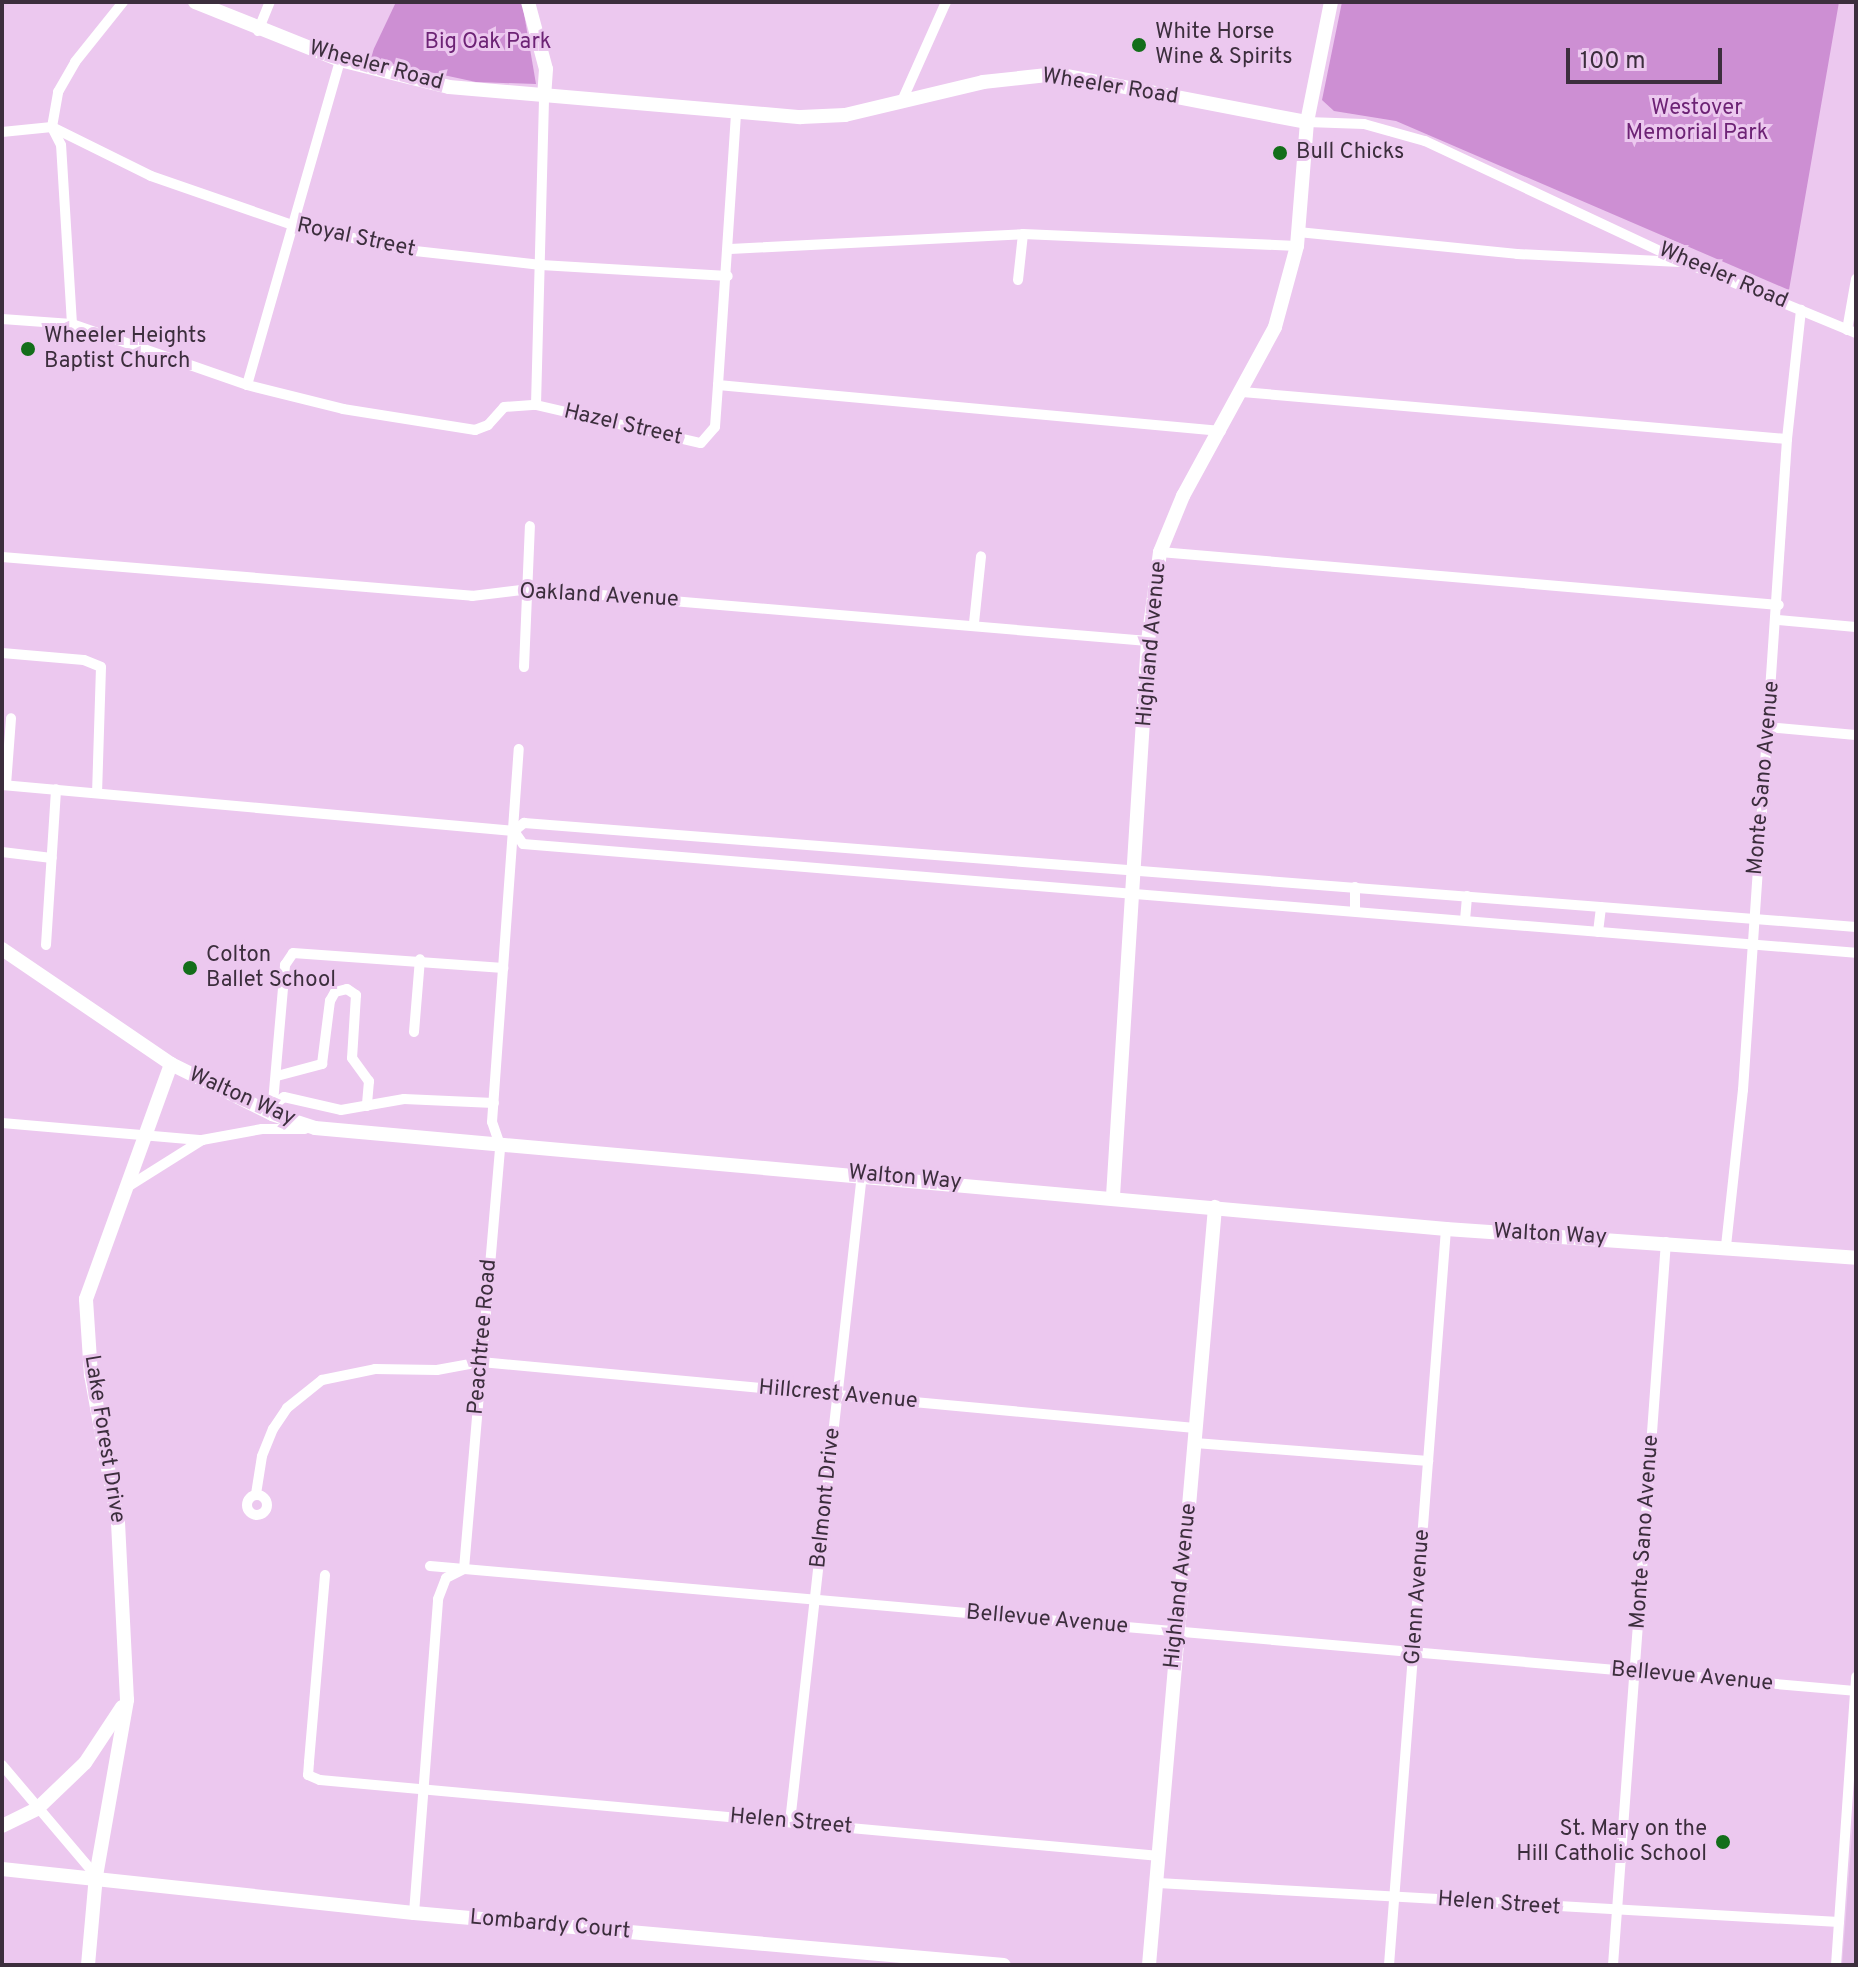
<!DOCTYPE html>
<style>
body{margin:0}
#map{position:relative;width:1858px;height:1967px;overflow:hidden;background:#ecc8ef;font-family:Overpass,sans-serif}
div>[style]{position:absolute}
.built>*{inset:0;background:#e1b9e5}
.green>*{inset:0;background:#cd8fd3}
.street>*{height:10px;margin:-5px;padding:0 5px;transform-origin:5px;border-radius:5px;background:#fff}
.street>.ring{margin:-5px;padding:0;box-sizing:content-box;background:none;border:10px solid #fff;border-radius:50%}
.secondary>*{height:14px;margin:-7px;padding:0 7px;transform-origin:7px;border-radius:7px;background:#fff}
.dots>*{width:22px;height:22px;translate:-50% -50%;box-sizing:border-box;border:4px solid #ecc8ef;border-radius:50%}
span{translate:-50% -50%;white-space:nowrap;text-align:center;line-height:1.15;-webkit-text-stroke:6px #ecc8ef;paint-order:stroke}
.poi-label{font-size:22px;color:#3c2e3d}
.left{translate:0 -50%;text-align:left}
.right{translate:-100% -50%;text-align:right}
.park-label{font-size:22px;color:#6d2375}
.street-label{font-size:22px;color:#3c2e3d}
.frame{position:absolute;inset:0;border:4px solid #3c2e3d;pointer-events:none}
.scale{position:absolute;left:1566px;top:48px;width:156px;height:36px;box-sizing:border-box;border:4px solid #3c2e3d;border-top:0;padding-left:10px;font-size:24px;line-height:28px;white-space:nowrap;color:#3c2e3d;-webkit-text-stroke:6px #ecc8ef;paint-order:stroke}
</style>
<div id="map">
<div class="built">
<div style="clip-path:polygon(1856px 1779px,1856px 1965px,1842px 1965px,1845px 1927px)"></div>
</div>
<div class="green">
<div style="clip-path:polygon(396px 2px,522px 2px,536px 84px,476px 82px,369px 59px)"></div>
<div style="clip-path:polygon(1342px 2px,1839px 2px,1789px 290px,1396px 121px,1334px 111px,1322px 100px)"></div>
</div>
<div class="street">
<div style="left:258px;top:31px;width:31px;rotate:-68deg"></div>
<div style="left:901px;top:103px;width:111px;rotate:-66deg"></div>
<div style="left:1307px;top:122px;width:57px;rotate:2deg"></div>
<div style="left:1364px;top:124px;width:63px;rotate:15.6deg"></div>
<div style="left:1425px;top:141px;width:288px;rotate:25.1deg"></div>
<div style="left:1686px;top:263px;width:184px;rotate:22.4deg"></div>
<div style="left:2px;top:132px;width:50px;rotate:-5.7deg"></div>
<div style="left:52px;top:127px;width:110px;rotate:26.3deg"></div>
<div style="left:151px;top:176px;width:147px;rotate:19.1deg"></div>
<div style="left:290px;top:224px;width:119px;rotate:12.6deg"></div>
<div style="left:406px;top:250px;width:136px;rotate:6.3deg"></div>
<div style="left:541px;top:265px;width:187px;rotate:3.4deg"></div>
<div style="left:1298px;top:232px;width:220px;rotate:5.7deg"></div>
<div style="left:1517px;top:254px;width:163px;rotate:2.8deg"></div>
<div style="left:730px;top:249px;width:293px;rotate:-2.9deg"></div>
<div style="left:1023px;top:234px;width:274px;rotate:2.5deg"></div>
<div style="left:1018px;top:280px;width:46px;rotate:-83.8deg"></div>
<div style="left:2px;top:319px;width:70px;rotate:4.1deg"></div>
<div style="left:72px;top:324px;width:185px;rotate:19.2deg"></div>
<div style="left:247px;top:385px;width:99px;rotate:14deg"></div>
<div style="left:343px;top:409px;width:134px;rotate:9deg"></div>
<div style="left:475px;top:430px;width:14px;rotate:-21deg"></div>
<div style="left:488px;top:425px;width:24px;rotate:-48deg"></div>
<div style="left:504px;top:407px;width:32px;rotate:-4deg"></div>
<div style="left:536px;top:405px;width:169px;rotate:13deg"></div>
<div style="left:701px;top:443px;width:21px;rotate:-49deg"></div>
<div style="left:715px;top:427px;width:42px;rotate:-85.9deg"></div>
<div style="left:718px;top:385px;width:505px;rotate:5.23deg"></div>
<div style="left:72px;top:324px;width:179px;rotate:-93.5deg"></div>
<div style="left:61px;top:145px;width:20px;rotate:-117deg"></div>
<div style="left:52px;top:127px;width:36px;rotate:-80deg"></div>
<div style="left:58px;top:92px;width:34px;rotate:-60deg"></div>
<div style="left:75px;top:62px;width:77px;rotate:-51.3deg"></div>
<div style="left:1847px;top:330px;width:52px;rotate:-80deg"></div>
<div style="left:247px;top:385px;width:338px;rotate:-74deg"></div>
<div style="left:718px;top:385px;width:272px;rotate:-86.2deg"></div>
<div style="left:1242px;top:392px;width:547px;rotate:4.93deg"></div>
<div style="left:536px;top:405px;width:310px;rotate:-88.5deg"></div>
<div style="left:1160px;top:552px;width:621px;rotate:4.89deg"></div>
<div style="left:2px;top:557px;width:472px;rotate:4.7deg"></div>
<div style="left:472px;top:596px;width:58px;rotate:-6.9deg"></div>
<div style="left:530px;top:589px;width:620px;rotate:4.81deg"></div>
<div style="left:1778px;top:620px;width:78px;rotate:5.1deg"></div>
<div style="left:974px;top:623px;width:67px;rotate:-84deg"></div>
<div style="left:2px;top:653px;width:82px;rotate:4.9deg"></div>
<div style="left:84px;top:660px;width:18px;rotate:22deg"></div>
<div style="left:101px;top:667px;width:126px;rotate:91.8deg"></div>
<div style="left:524px;top:667px;width:141px;rotate:-87.6deg"></div>
<div style="left:1767px;top:727px;width:89px;rotate:5.1deg"></div>
<div style="left:2px;top:785px;width:514px;rotate:5.13deg"></div>
<div style="left:514px;top:831px;width:13px;rotate:-39deg"></div>
<div style="left:524px;top:823px;width:1336px;rotate:4.46deg"></div>
<div style="left:6px;top:785px;width:67px;rotate:-85.7deg"></div>
<div style="left:514px;top:831px;width:16px;rotate:55deg"></div>
<div style="left:523px;top:844px;width:1337px;rotate:4.67deg"></div>
<div style="left:2px;top:852px;width:50px;rotate:6.8deg"></div>
<div style="left:1355px;top:911px;width:24px;rotate:-90deg"></div>
<div style="left:1465px;top:920px;width:24px;rotate:-85deg"></div>
<div style="left:1598px;top:932px;width:25px;rotate:-83deg"></div>
<div style="left:46px;top:945px;width:156px;rotate:-86.3deg"></div>
<div style="left:414px;top:1032px;width:73px;rotate:-85.3deg"></div>
<div style="left:277px;top:1076px;width:47px;rotate:-14.9deg"></div>
<div style="left:322px;top:1064px;width:64px;rotate:-82.8deg"></div>
<div style="left:330px;top:1001px;width:10px;rotate:-61deg"></div>
<div style="left:335px;top:992px;width:12px;rotate:-14deg"></div>
<div style="left:347px;top:989px;width:11px;rotate:34deg"></div>
<div style="left:356px;top:995px;width:63px;rotate:93.6deg"></div>
<div style="left:352px;top:1058px;width:29px;rotate:54deg"></div>
<div style="left:369px;top:1081px;width:25px;rotate:95deg"></div>
<div style="left:275px;top:1104px;width:11px;rotate:-38deg"></div>
<div style="left:284px;top:1097px;width:58px;rotate:12.8deg"></div>
<div style="left:341px;top:1110px;width:64px;rotate:-9.9deg"></div>
<div style="left:404px;top:1099px;width:90px;rotate:2.5deg"></div>
<div style="left:272px;top:1114px;width:150px;rotate:-85deg"></div>
<div style="left:285px;top:965px;width:14px;rotate:-56deg"></div>
<div style="left:293px;top:953px;width:211px;rotate:4.1deg"></div>
<div style="left:2px;top:1123px;width:201px;rotate:4.9deg"></div>
<div style="left:129px;top:1186px;width:86px;rotate:-32.2deg"></div>
<div style="left:202px;top:1140px;width:61px;rotate:-10.4deg"></div>
<div style="left:262px;top:1129px;width:43px"></div>
<div style="left:1726px;top:1246px;width:157px;rotate:-83.8deg"></div>
<div style="left:1743px;top:1090px;width:652px;rotate:-86.13deg"></div>
<div style="left:1787px;top:439px;width:130px;rotate:-83.8deg"></div>
<div style="left:1195px;top:1443px;width:234px;rotate:4.4deg"></div>
<div style="left:256px;top:1494px;width:38px;rotate:-81deg"></div>
<div style="left:262px;top:1456px;width:29px;rotate:-68deg"></div>
<div style="left:273px;top:1429px;width:25px;rotate:-56deg"></div>
<div style="left:287px;top:1408px;width:45px;rotate:-38.7deg"></div>
<div style="left:322px;top:1380px;width:54px;rotate:-11.7deg"></div>
<div style="left:375px;top:1369px;width:62px;rotate:0.9deg"></div>
<div style="left:437px;top:1370px;width:45px;rotate:-10.3deg"></div>
<div style="left:481px;top:1362px;width:717px;rotate:5.28deg"></div>
<div class="ring" style="left:247px;top:1495px;width:10px;height:10px"></div>
<div style="left:430px;top:1566px;width:1430px;rotate:5.01deg"></div>
<div style="left:325px;top:1575px;width:188px;rotate:94.9deg"></div>
<div style="left:309px;top:1762px;width:13px;rotate:94deg"></div>
<div style="left:308px;top:1775px;width:13px;rotate:23deg"></div>
<div style="left:320px;top:1780px;width:843px;rotate:5.17deg"></div>
<div style="left:2px;top:1765px;width:145px;rotate:49.7deg"></div>
<div style="left:790px;top:1822px;width:652px;rotate:-83.66deg"></div>
<div style="left:1158px;top:1883px;width:682px;rotate:3.28deg"></div>
<div style="left:414px;top:1913px;width:315px;rotate:-85.6deg"></div>
<div style="left:438px;top:1599px;width:22px;rotate:-69deg"></div>
<div style="left:446px;top:1578px;width:20px;rotate:-27deg"></div>
<div style="left:464px;top:1569px;width:426px;rotate:-85.1deg"></div>
<div style="left:500px;top:1145px;width:24px;rotate:-109deg"></div>
<div style="left:492px;top:1122px;width:374px;rotate:-85.9deg"></div>
<div style="left:1389px;top:1965px;width:738px;rotate:-85.57deg"></div>
<div style="left:1613px;top:1965px;width:725px;rotate:-85.81deg"></div>
<div style="left:1836px;top:1965px;width:289px;rotate:-86deg"></div>
</div>
<div class="secondary">
<div style="left:195px;top:2px;width:156px;rotate:21.8deg"></div>
<div style="left:340px;top:60px;width:112px;rotate:13.9deg"></div>
<div style="left:449px;top:87px;width:353px;rotate:4.9deg"></div>
<div style="left:801px;top:117px;width:44px;rotate:-2.6deg"></div>
<div style="left:845px;top:115px;width:142px;rotate:-13.4deg"></div>
<div style="left:983px;top:82px;width:74px;rotate:-6.2deg"></div>
<div style="left:1057px;top:74px;width:255px;rotate:10.9deg"></div>
<div style="left:528px;top:2px;width:69px;rotate:75deg"></div>
<div style="left:546px;top:69px;width:26px;rotate:94deg"></div>
<div style="left:2px;top:949px;width:204px;rotate:34.2deg"></div>
<div style="left:171px;top:1064px;width:113px;rotate:26.3deg"></div>
<div style="left:272px;top:1114px;width:45px;rotate:18deg"></div>
<div style="left:315px;top:1128px;width:1136px;rotate:5.1deg"></div>
<div style="left:1446px;top:1229px;width:411px;rotate:4deg"></div>
<div style="left:1113px;top:1196px;width:556px;rotate:-86.39deg"></div>
<div style="left:1148px;top:641px;width:90px;rotate:-82.3deg"></div>
<div style="left:1160px;top:552px;width:61px;rotate:-67.7deg"></div>
<div style="left:1183px;top:496px;width:192px;rotate:-61.4deg"></div>
<div style="left:1275px;top:327px;width:84px;rotate:-74.8deg"></div>
<div style="left:1297px;top:246px;width:124px;rotate:-85.4deg"></div>
<div style="left:1307px;top:122px;width:122px;rotate:-78.7deg"></div>
<div style="left:2px;top:1826px;width:39px;rotate:-26deg"></div>
<div style="left:37px;top:1809px;width:66px;rotate:-43.8deg"></div>
<div style="left:85px;top:1763px;width:67px;rotate:-56.5deg"></div>
<div style="left:2px;top:1869px;width:414px;rotate:6.1deg"></div>
<div style="left:414px;top:1913px;width:592px;rotate:5.04deg"></div>
<div style="left:88px;top:1965px;width:89px;rotate:-84.9deg"></div>
<div style="left:96px;top:1876px;width:179px;rotate:-80deg"></div>
<div style="left:127px;top:1700px;width:177px;rotate:-92.9deg"></div>
<div style="left:118px;top:1523px;width:150px;rotate:-100.3deg"></div>
<div style="left:91px;top:1375px;width:76px;rotate:-93.8deg"></div>
<div style="left:86px;top:1299px;width:250px;rotate:-70.1deg"></div>
<div style="left:1149px;top:1965px;width:761px;rotate:-85.02deg"></div>
</div>
<div class="dots">
<div style="left:1139px;top:45px;background:#136e1a"></div>
<div style="left:1280px;top:153px;background:#136e1a"></div>
<div style="left:28px;top:349px;background:#136e1a"></div>
<div style="left:190px;top:968px;background:#136e1a"></div>
<div style="left:1723px;top:1842px;background:#136e1a"></div>
</div>
<div class="poi-label">
<span class="left" style="left:1155px;top:45px">White Horse<br>Wine &amp; Spirits</span>
<span class="left" style="left:1296px;top:153px">Bull Chicks</span>
<span class="left" style="left:44px;top:349px">Wheeler Heights<br>Baptist Church</span>
<span class="left" style="left:206px;top:968px">Colton<br>Ballet School</span>
<span class="right" style="left:1707px;top:1842px">St. Mary on the<br>Hill Catholic School</span>
</div>
<div class="park-label">
<span style="left:488px;top:43px">Big Oak Park</span>
<span style="left:1697px;top:121px">Westover<br>Memorial Park</span>
</div>
<div class="street-label">
<span style="left:376px;top:66px;rotate:15deg">Wheeler Road</span>
<span style="left:1110px;top:87px;rotate:9deg">Wheeler Road</span>
<span style="left:356px;top:238px;rotate:12deg">Royal Street</span>
<span style="left:1723px;top:276px;rotate:23deg">Wheeler Road</span>
<span style="left:623px;top:425px;rotate:13deg">Hazel Street</span>
<span style="left:599px;top:596px;rotate:3deg">Oakland Avenue</span>
<span style="left:1152px;top:644px;rotate:-85deg">Highland Avenue</span>
<span style="left:1764px;top:778px;rotate:-85deg">Monte Sano Avenue</span>
<span style="left:242px;top:1097px;rotate:24deg">Walton Way</span>
<span style="left:905px;top:1178px;rotate:5deg">Walton Way</span>
<span style="left:1550px;top:1235px;rotate:3deg">Walton Way</span>
<span style="left:483px;top:1337px;rotate:-85deg">Peachtree Road</span>
<span style="left:838px;top:1395px;rotate:5deg">Hillcrest Avenue</span>
<span style="left:104px;top:1439px;rotate:81deg">Lake Forest Drive</span>
<span style="left:826px;top:1498px;rotate:-84deg">Belmont Drive</span>
<span style="left:1645px;top:1532px;rotate:-86deg">Monte Sano Avenue</span>
<span style="left:1181px;top:1586px;rotate:-84deg">Highland Avenue</span>
<span style="left:1418px;top:1597px;rotate:-86deg">Glenn Avenue</span>
<span style="left:1047px;top:1620px;rotate:5deg">Bellevue Avenue</span>
<span style="left:1692px;top:1677px;rotate:5deg">Bellevue Avenue</span>
<span style="left:791px;top:1822px;rotate:5deg">Helen Street</span>
<span style="left:1499px;top:1904px;rotate:4deg">Helen Street</span>
<span style="left:550px;top:1925px;rotate:5deg">Lombardy Court</span>
</div>
<div class="frame"></div>
<div class="scale">100 m</div>
</div>
